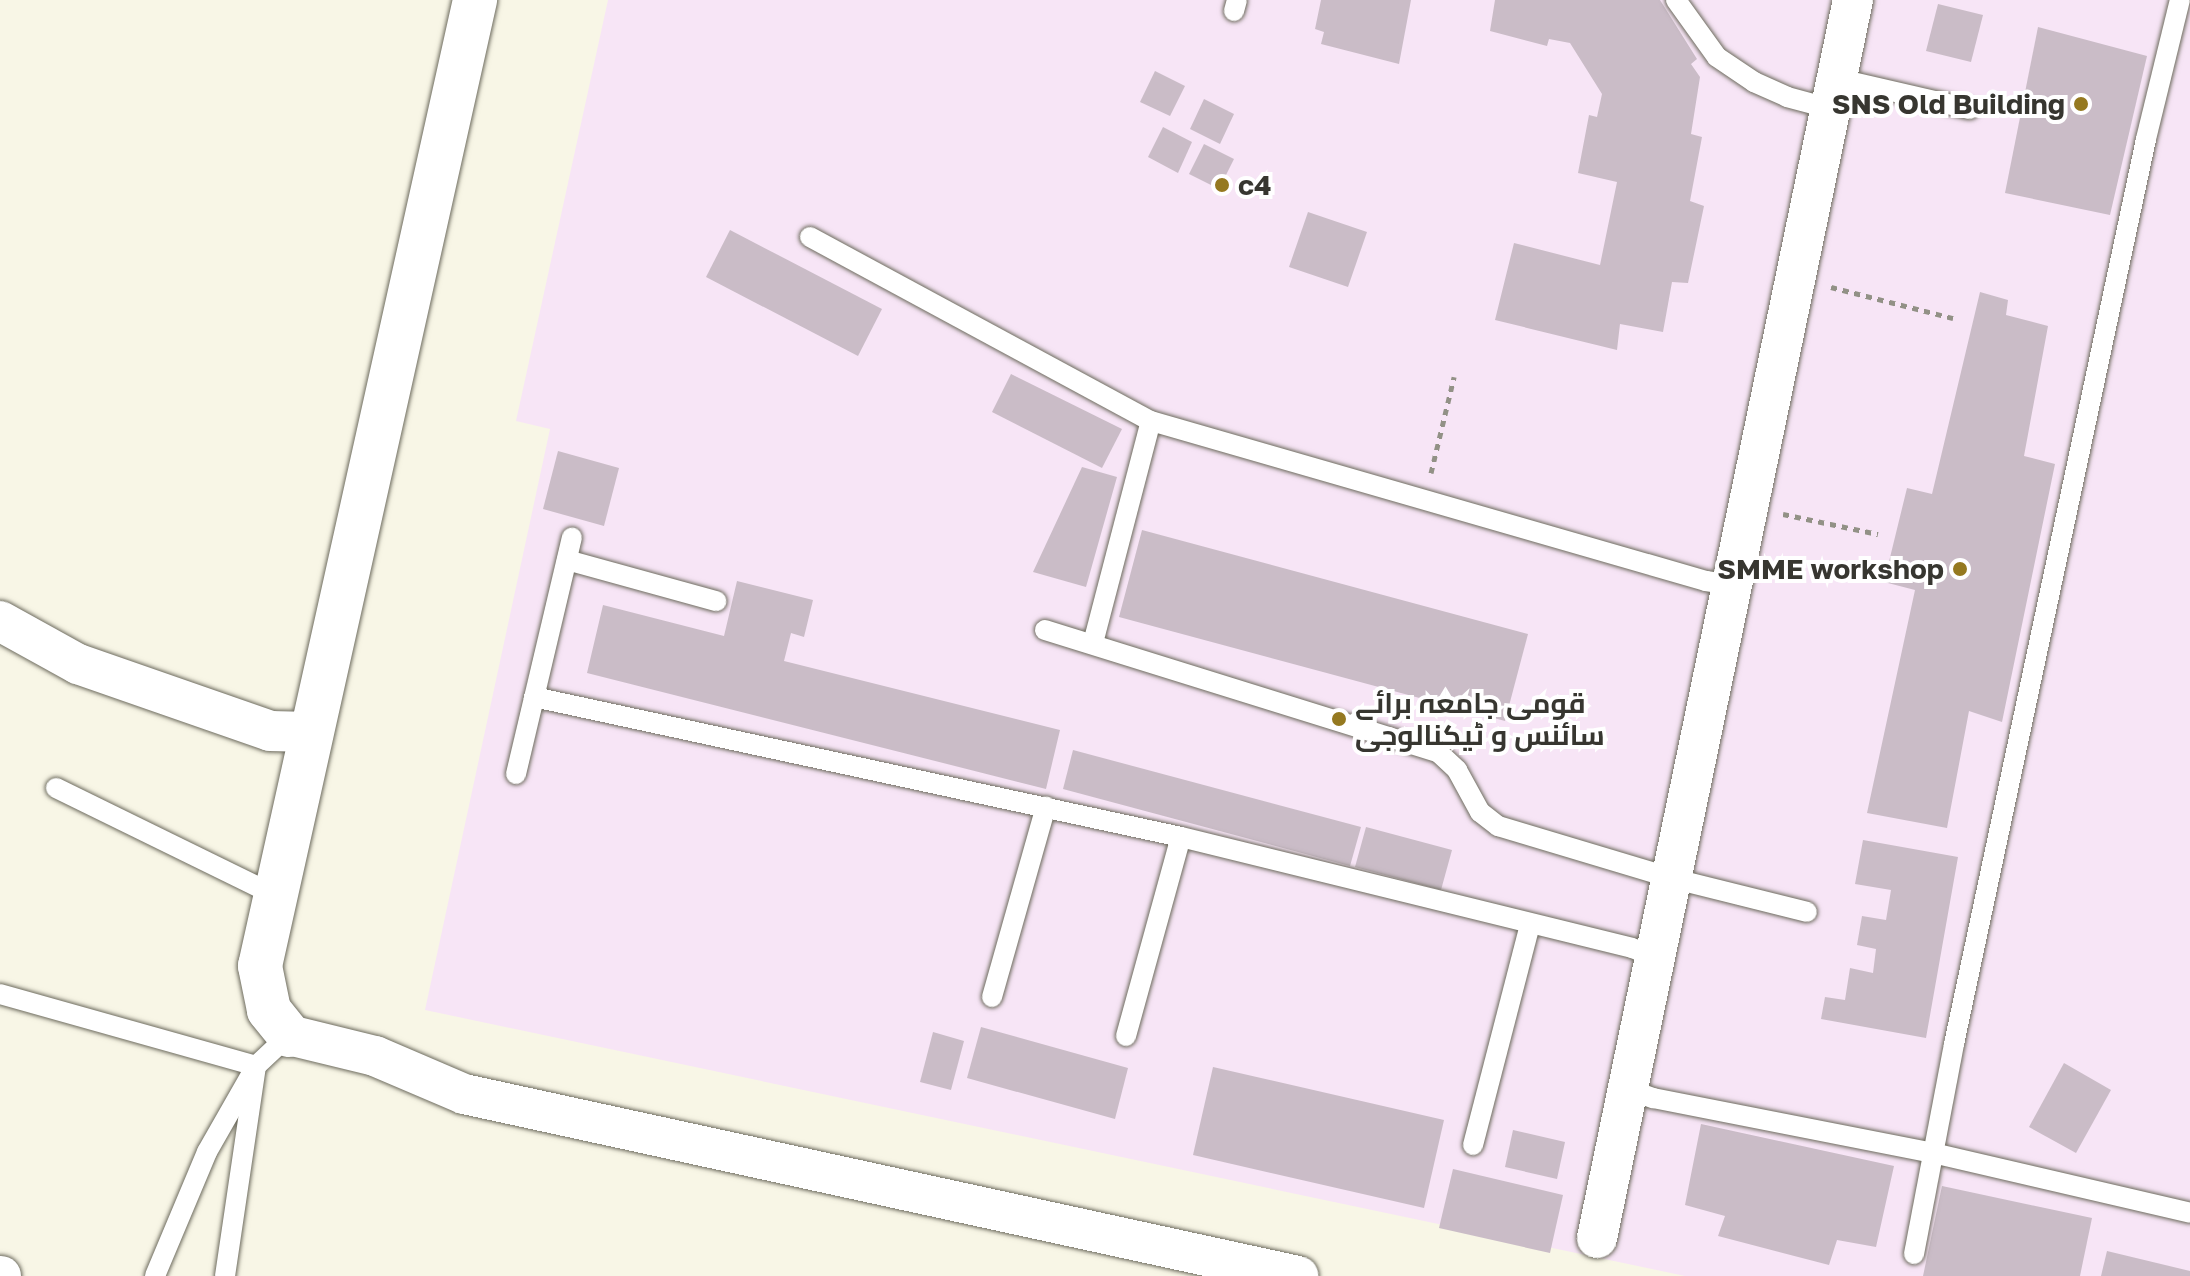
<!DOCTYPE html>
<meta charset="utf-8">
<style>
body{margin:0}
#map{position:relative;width:2190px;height:1276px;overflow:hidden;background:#f8f6e6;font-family:"Golos Text",Cairo,sans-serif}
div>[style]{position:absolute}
.education>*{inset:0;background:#f7e5f6}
.building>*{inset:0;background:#cabcc7}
.path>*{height:5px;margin-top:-2.5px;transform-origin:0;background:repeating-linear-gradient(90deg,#929186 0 6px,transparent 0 12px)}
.roads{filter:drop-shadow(0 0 2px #6d6b5e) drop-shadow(0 0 2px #6d6b5e)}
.service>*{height:20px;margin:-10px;padding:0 10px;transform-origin:10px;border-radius:10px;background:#fff}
.minor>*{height:40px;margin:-20px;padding:0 20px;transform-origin:20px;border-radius:20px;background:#fff}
.secondary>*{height:44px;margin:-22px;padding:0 22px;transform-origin:22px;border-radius:22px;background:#fff}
.dots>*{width:22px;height:22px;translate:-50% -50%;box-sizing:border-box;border:4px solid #fff;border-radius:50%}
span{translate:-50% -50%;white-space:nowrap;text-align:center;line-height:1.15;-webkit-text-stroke:8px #fff;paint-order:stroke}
.poi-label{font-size:28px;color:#373630;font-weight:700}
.right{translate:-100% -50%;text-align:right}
.left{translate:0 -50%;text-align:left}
</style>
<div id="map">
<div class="education">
<div style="clip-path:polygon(608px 0,2190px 0,2190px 1276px,1685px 1276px,425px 1010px,550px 429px,516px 421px)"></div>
</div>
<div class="building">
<div style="clip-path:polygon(1321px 0,1411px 0,1399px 64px,1321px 44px,1324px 32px,1315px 29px)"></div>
<div style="clip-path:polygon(1495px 0,1660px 0,1697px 59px,1691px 64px,1700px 77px,1691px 134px,1702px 137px,1690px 201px,1704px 206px,1688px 283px,1672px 282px,1663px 332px,1620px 324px,1617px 350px,1495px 320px,1514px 243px,1600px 265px,1617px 182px,1578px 173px,1589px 115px,1597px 117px,1602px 94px,1570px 43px,1549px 39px,1547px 46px,1490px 31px)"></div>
<div style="clip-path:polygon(1938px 4px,1983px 15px,1971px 62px,1926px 51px)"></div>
<div style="clip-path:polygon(2038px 27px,2147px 56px,2110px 215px,2005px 193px)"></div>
<div style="clip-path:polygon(1155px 71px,1185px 86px,1170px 116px,1140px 102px)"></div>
<div style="clip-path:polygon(1204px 99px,1234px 114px,1220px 144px,1190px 129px)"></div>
<div style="clip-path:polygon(1163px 127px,1192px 142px,1178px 173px,1148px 157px)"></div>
<div style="clip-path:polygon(1204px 144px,1234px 159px,1219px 189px,1189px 174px)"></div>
<div style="clip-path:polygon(1308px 212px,1367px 232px,1348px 287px,1289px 267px)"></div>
<div style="clip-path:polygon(730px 230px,882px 309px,858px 356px,706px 277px)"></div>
<div style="clip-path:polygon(1980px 292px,2008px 300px,2006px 315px,2048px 326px,2024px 456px,2055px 464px,2002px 722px,1969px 711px,1947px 828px,1867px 813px,1915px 590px,1884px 582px,1907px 488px,1932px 494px)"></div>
<div style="clip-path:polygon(1011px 374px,1122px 429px,1102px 468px,992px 412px)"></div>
<div style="clip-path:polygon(558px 451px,619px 468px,604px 526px,543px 509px)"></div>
<div style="clip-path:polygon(1082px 467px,1117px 477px,1086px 587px,1033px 572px)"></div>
<div style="clip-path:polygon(1142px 530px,1528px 634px,1505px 721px,1119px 617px)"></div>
<div style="clip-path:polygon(737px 581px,813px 600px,804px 637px,791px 633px,784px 661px,1060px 730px,1046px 789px,587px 673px,603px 605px,724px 636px)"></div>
<div style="clip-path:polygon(1073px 750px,1361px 827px,1350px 866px,1063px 789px)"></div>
<div style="clip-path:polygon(1366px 827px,1452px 850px,1441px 890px,1355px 867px)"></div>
<div style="clip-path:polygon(1863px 840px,1958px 857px,1926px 1038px,1821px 1019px,1825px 997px,1845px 1000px,1850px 968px,1873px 973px,1876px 949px,1857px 945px,1862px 916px,1886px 920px,1891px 890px,1855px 884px)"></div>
<div style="clip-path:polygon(981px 1027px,1128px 1068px,1115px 1119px,967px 1078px)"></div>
<div style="clip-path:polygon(933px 1032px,964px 1041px,951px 1090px,920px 1082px)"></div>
<div style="clip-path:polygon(2064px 1063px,2111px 1090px,2076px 1153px,2029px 1127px)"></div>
<div style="clip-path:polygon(1213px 1067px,1444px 1120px,1424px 1208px,1193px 1155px)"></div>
<div style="clip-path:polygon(1701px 1124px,1894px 1166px,1876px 1247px,1837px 1240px,1829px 1265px,1718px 1236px,1725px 1216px,1685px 1205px)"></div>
<div style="clip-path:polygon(1513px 1130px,1565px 1142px,1557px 1179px,1505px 1167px)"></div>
<div style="clip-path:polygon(1453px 1169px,1563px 1195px,1550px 1253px,1439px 1228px)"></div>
<div style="clip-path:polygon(1942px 1186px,2092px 1218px,2080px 1276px,1923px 1276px)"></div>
<div style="clip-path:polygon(2107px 1251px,2190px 1271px,2190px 1276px,2101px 1276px)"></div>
</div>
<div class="path">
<div style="left:1831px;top:287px;width:126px;rotate:14.3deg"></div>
<div style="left:1431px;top:473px;width:99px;rotate:-76.5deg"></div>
<div style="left:1783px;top:514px;width:97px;rotate:11.9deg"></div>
</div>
<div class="roads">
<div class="service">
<div style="left:1676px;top:0;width:70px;rotate:54.3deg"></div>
<div style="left:1717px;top:57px;width:45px;rotate:34deg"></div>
<div style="left:1754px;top:82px;width:36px;rotate:24deg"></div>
<div style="left:1787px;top:97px;width:42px;rotate:15deg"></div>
<div style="left:1234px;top:11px;width:11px;rotate:-75deg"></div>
<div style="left:1835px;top:78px;width:138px;rotate:13deg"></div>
<div style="left:810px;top:237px;width:387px;rotate:28.4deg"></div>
<div style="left:1151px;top:421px;width:578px;rotate:16.08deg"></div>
<div style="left:1706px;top:581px;width:25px;rotate:9deg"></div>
<div style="left:567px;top:560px;width:155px;rotate:15.4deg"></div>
<div style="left:1045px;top:630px;width:413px;rotate:17.3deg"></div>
<div style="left:1439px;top:753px;width:25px;rotate:43deg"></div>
<div style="left:1457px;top:770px;width:48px;rotate:61.3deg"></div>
<div style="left:1480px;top:812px;width:23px;rotate:38deg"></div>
<div style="left:1498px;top:826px;width:181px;rotate:16.7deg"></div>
<div style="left:1671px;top:878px;width:140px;rotate:14deg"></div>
<div style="left:1093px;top:643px;width:229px;rotate:-75.4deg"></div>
<div style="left:534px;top:697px;width:662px;rotate:12.21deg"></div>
<div style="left:1181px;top:837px;width:464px;rotate:13.8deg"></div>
<div style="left:1632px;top:948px;width:25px;rotate:21deg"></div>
<div style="left:516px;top:774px;width:243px;rotate:-76.7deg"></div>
<div style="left:56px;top:788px;width:243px;rotate:26.1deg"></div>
<div style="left:0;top:994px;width:266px;rotate:15.7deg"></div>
<div style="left:256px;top:1066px;width:99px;rotate:119.7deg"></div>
<div style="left:207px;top:1152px;width:134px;rotate:112.8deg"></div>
<div style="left:992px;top:997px;width:198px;rotate:-74.2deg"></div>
<div style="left:1126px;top:1036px;width:206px;rotate:-74.6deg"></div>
<div style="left:1628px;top:1089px;width:27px;rotate:20deg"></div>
<div style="left:1653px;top:1098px;width:285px;rotate:11.1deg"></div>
<div style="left:1933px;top:1153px;width:264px;rotate:13.1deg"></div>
<div style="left:1473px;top:1145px;width:228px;rotate:-75.5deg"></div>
<div style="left:1914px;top:1254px;width:214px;rotate:-79.2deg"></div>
<div style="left:1954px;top:1044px;width:925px;rotate:-78.02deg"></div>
<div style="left:2146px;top:139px;width:143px;rotate:-76.3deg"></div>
<div style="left:225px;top:1276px;width:212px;rotate:-81.6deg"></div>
<div style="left:256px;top:1066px;width:45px;rotate:-43.2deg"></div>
</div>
<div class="minor">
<div style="left:0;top:621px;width:89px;rotate:28.9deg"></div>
<div style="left:78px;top:664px;width:203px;rotate:19.2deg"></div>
<div style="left:270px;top:731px;width:42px;rotate:1.4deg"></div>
<div style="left:289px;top:1035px;width:89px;rotate:13.7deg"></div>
<div style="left:375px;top:1056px;width:97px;rotate:23.1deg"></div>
<div style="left:464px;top:1094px;width:854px;rotate:12.31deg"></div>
<div style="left:1597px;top:1238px;width:1264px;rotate:-78.32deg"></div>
<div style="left:0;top:1276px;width:1px"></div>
</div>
<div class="secondary">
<div style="left:289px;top:1035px;width:32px;rotate:-129deg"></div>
<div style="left:269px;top:1010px;width:45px;rotate:-101.6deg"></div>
<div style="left:260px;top:966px;width:990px;rotate:-77.45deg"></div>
</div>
</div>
<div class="dots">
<div style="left:2081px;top:104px;background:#957920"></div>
<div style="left:1222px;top:185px;background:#957920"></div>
<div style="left:1960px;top:569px;background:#957920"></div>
<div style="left:1339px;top:719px;background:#957920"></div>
</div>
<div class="poi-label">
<span class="right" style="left:2065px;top:104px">SNS Old Building</span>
<span class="left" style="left:1238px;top:185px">c4</span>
<span class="right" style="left:1944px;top:569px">SMME workshop</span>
<span class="left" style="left:1355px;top:719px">قومی جامعہ برائے<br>سائنس و ٹیکنالوجی</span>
</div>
</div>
